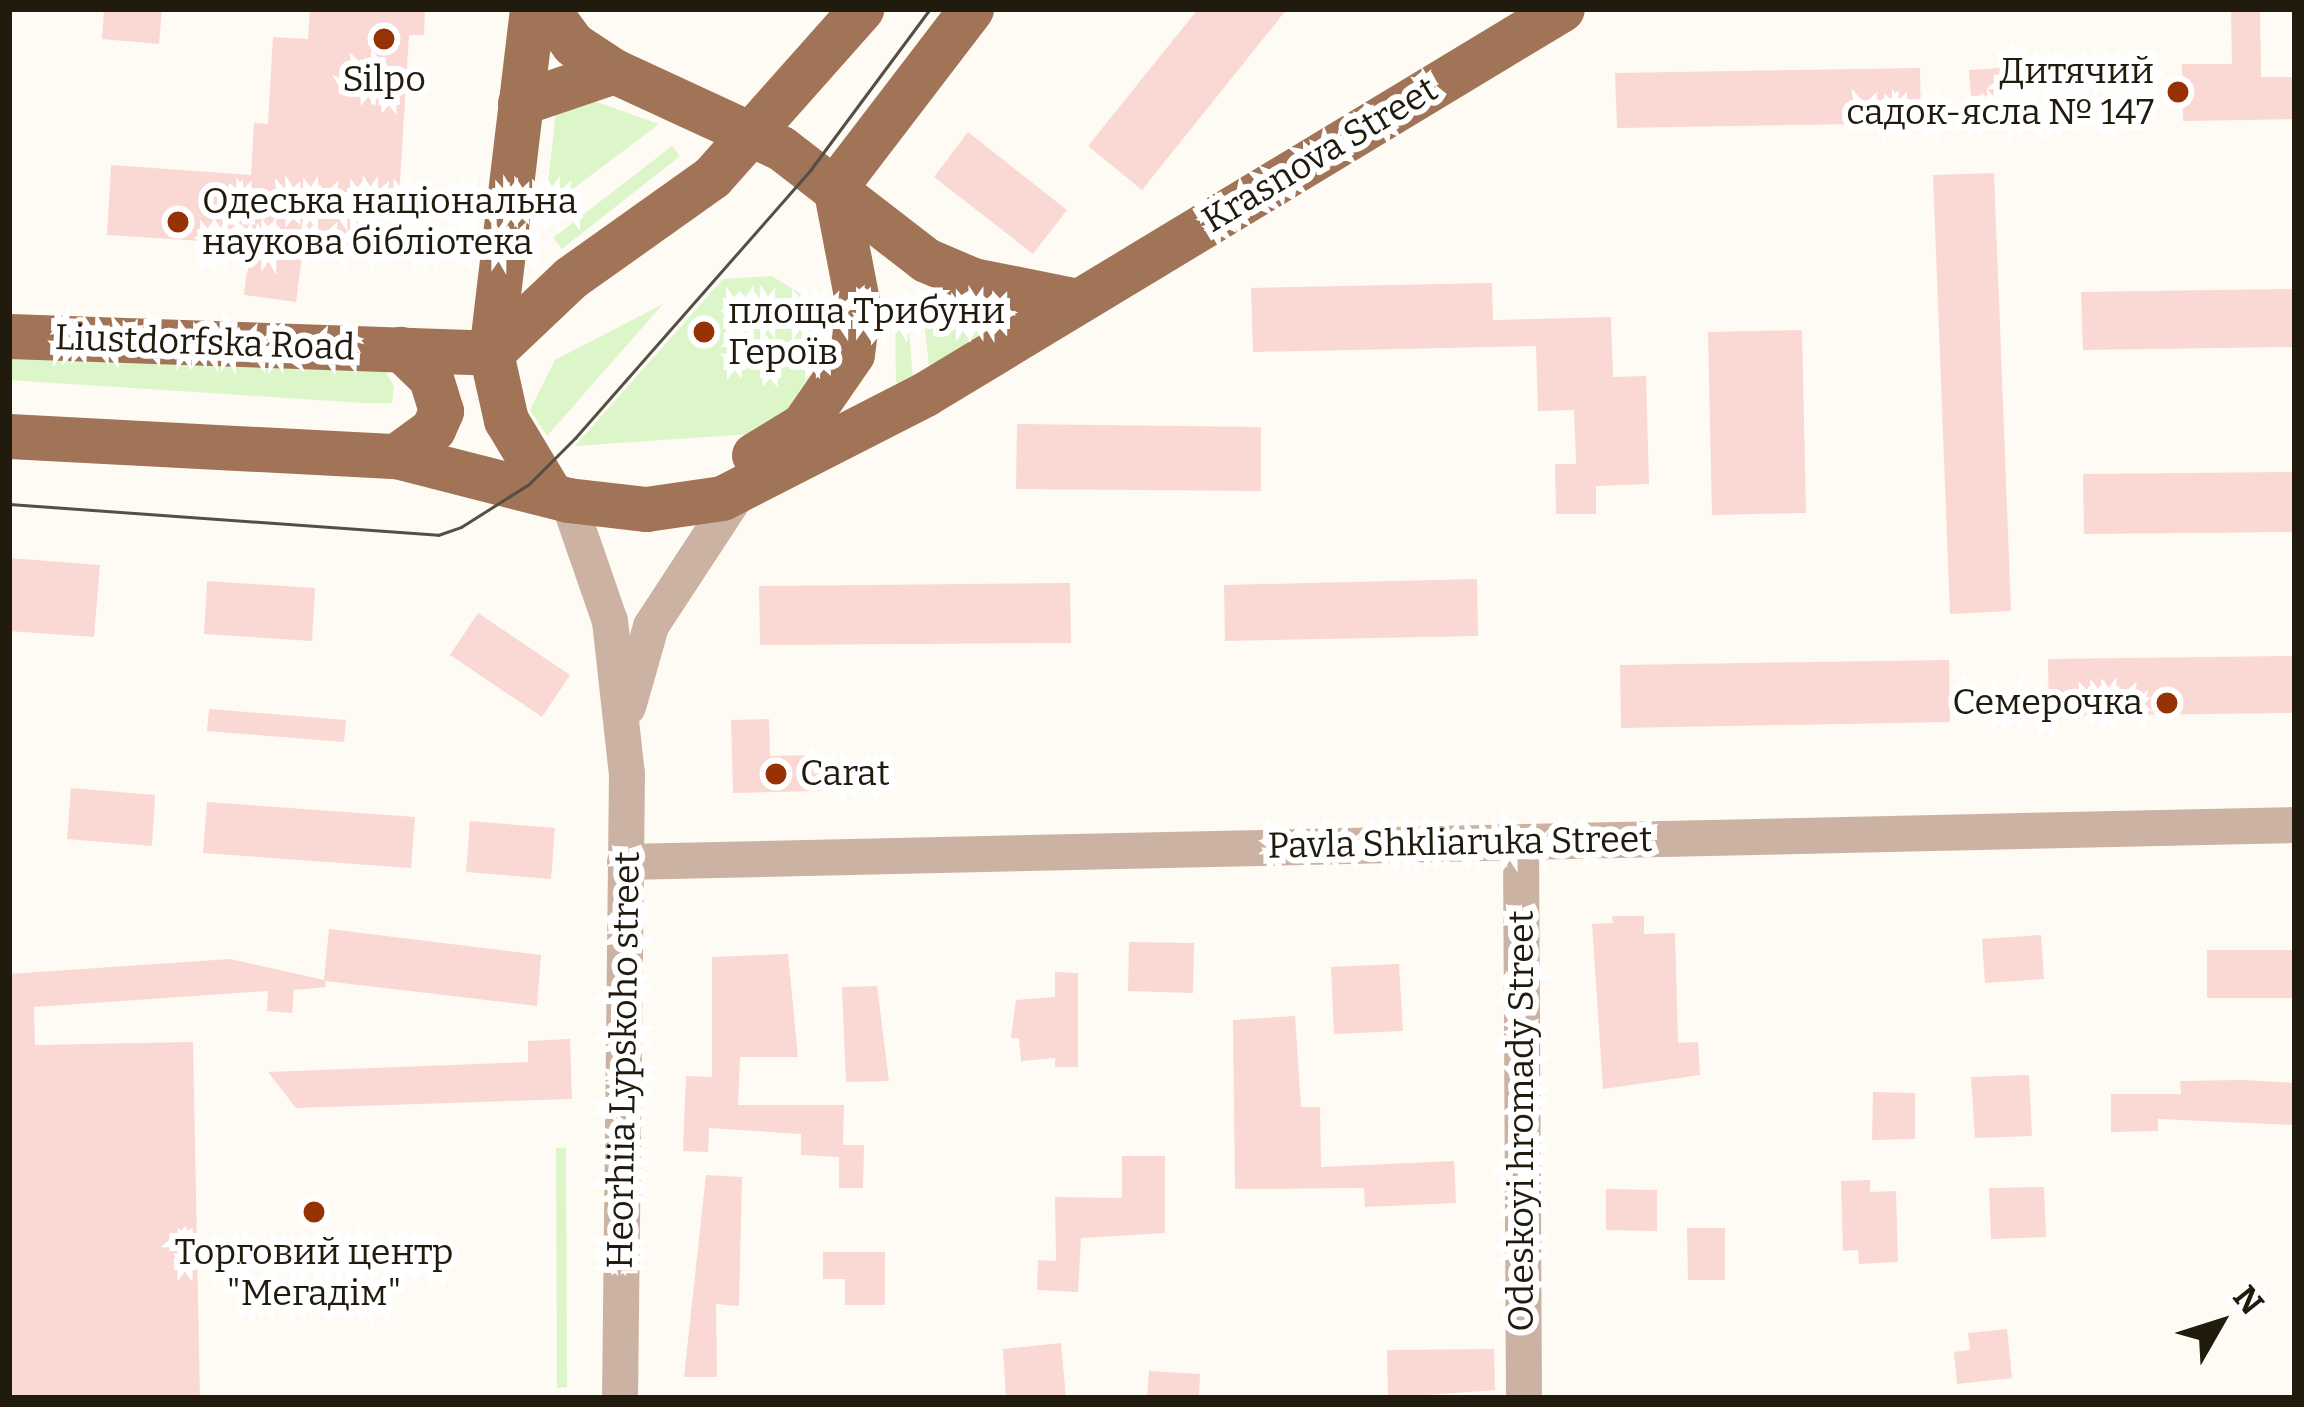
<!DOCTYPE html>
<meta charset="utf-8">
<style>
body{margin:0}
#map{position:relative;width:2304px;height:1407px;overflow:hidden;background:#fefbf4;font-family:Bitter,serif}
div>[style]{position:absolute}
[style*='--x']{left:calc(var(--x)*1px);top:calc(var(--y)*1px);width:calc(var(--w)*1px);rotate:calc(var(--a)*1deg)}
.green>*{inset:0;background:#dcf6ca}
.building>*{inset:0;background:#fad8d3}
.minor>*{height:36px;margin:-18px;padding:0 18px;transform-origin:18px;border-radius:18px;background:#ccb2a2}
.major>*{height:45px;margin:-22.5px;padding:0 22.5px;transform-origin:22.5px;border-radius:22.5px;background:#a17457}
.tram>*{height:3px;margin:-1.5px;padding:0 1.5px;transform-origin:1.5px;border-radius:1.5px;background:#544f43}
.dots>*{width:33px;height:33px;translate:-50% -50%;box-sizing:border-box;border:6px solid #fff;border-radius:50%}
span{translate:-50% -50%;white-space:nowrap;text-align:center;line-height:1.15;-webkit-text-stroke:12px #fff;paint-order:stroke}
.poi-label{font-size:36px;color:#211b0e}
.right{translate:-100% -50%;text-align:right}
.left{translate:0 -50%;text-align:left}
.street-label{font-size:36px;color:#211b0e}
.frame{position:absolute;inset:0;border:12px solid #211b0e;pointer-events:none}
.north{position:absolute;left:2160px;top:1263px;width:120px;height:120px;-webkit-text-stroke:9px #fff;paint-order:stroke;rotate:51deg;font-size:33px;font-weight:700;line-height:48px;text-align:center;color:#211b0e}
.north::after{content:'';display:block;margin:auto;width:42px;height:54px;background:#211b0e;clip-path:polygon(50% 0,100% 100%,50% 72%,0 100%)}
</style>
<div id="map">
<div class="green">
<i style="clip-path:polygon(577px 95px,659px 124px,545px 210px,556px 111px)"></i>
<i style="clip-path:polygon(672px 146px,680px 156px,562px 249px,553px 238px)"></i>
<i style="clip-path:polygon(772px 276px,805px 297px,816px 328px,810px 374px,785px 414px,751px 434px,575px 446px,723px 279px)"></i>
<i style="clip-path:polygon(663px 304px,547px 436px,530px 410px,555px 360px)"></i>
<i style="clip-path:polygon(907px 306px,914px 392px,896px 382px,895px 313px)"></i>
<i style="clip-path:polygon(922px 306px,995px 324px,1001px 328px,931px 383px)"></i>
<i style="clip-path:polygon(9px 347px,385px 370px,394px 387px,392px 403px,364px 403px,9px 380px)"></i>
<i style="clip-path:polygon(556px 1148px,566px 1148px,567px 1387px,557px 1388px)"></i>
</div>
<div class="building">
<i style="clip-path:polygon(104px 9px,162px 9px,159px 44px,102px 39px)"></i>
<i style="clip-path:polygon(310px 9px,425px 9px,424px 35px,409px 35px,399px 197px,378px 196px,374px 253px,303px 248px,296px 302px,244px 295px,250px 244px,107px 235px,111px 165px,251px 175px,254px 123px,268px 124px,273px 37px,308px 39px)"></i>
<i style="clip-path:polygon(1198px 9px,1287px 9px,1142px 190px,1088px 146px)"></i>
<i style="clip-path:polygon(2231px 9px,2260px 9px,2261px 77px,2295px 77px,2295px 119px,2183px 121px,2182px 64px,2232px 64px)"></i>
<i style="clip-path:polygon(1920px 68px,1921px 123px,1617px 128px,1615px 73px)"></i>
<i style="clip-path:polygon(2002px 68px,2004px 95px,1971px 96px,1969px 70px)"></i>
<i style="clip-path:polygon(968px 132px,1067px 210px,1033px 254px,934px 177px)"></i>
<i style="clip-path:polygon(1994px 173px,2011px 611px,1950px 614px,1933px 175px)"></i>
<i style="clip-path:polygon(1492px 283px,1493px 320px,1611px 317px,1613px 377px,1646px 376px,1649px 484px,1596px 486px,1596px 514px,1556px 514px,1555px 464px,1576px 464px,1574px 410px,1538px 411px,1536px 346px,1253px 352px,1251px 288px)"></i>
<i style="clip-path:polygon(2295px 289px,2295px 347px,2083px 350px,2081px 292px)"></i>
<i style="clip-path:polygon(1802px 330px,1806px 513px,1712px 515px,1708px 332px)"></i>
<i style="clip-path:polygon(1017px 424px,1261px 427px,1261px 491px,1016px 489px)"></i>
<i style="clip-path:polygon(2295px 472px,2295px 532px,2084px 534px,2083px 474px)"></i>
<i style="clip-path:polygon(9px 558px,100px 565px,94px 637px,9px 631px)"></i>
<i style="clip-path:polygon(1477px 579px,1478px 636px,1225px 641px,1224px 585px)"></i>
<i style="clip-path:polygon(207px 581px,315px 588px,312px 641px,204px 634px)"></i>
<i style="clip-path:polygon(1070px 583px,1071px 643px,760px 645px,759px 586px)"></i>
<i style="clip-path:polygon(478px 613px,570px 675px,542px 717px,450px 655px)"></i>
<i style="clip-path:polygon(2295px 656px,2295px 713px,2049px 716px,2048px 659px)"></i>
<i style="clip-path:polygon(1949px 660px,1950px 722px,1621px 728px,1620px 665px)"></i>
<i style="clip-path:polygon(209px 709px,346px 720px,344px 742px,207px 731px)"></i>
<i style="clip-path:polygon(769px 719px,770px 756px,819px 755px,820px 791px,733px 793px,731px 720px)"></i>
<i style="clip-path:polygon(71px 788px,155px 795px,152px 846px,67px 839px)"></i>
<i style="clip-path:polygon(207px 802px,415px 817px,411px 868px,203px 853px)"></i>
<i style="clip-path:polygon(470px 821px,555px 828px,551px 879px,466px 872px)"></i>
<i style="clip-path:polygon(1612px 916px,1644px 916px,1644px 934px,1675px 933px,1678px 1043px,1698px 1042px,1700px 1075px,1603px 1089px,1592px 924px,1613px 923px)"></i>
<i style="clip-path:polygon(329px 929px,541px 955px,537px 1006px,325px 981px,326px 987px,294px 990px,292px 1013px,267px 1011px,268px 991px,34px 1007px,35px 1045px,193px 1042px,200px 1398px,9px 1398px,9px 974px,230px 959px,324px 980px)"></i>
<i style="clip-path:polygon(2041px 935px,2044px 979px,1985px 983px,1982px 939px)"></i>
<i style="clip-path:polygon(1129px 942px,1194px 943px,1193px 993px,1128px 991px)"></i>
<i style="clip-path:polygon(2207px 950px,2295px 950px,2295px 998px,2207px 998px)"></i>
<i style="clip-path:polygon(788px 954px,798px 1057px,740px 1057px,738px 1105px,844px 1105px,843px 1145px,864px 1145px,863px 1188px,839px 1188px,839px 1157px,801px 1155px,801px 1134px,709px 1128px,708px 1152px,683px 1151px,686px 1076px,712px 1077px,712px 957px)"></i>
<i style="clip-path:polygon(1399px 964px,1403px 1031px,1334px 1034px,1331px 967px)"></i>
<i style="clip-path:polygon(1055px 972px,1078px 973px,1078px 1067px,1055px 1067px,1055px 1058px,1021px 1061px,1019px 1038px,1011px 1038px,1016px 1000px,1055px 997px)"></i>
<i style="clip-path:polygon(877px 986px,889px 1081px,846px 1082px,842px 987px)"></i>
<i style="clip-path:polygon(1295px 1016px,1301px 1107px,1320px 1107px,1321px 1167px,1454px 1161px,1456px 1203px,1365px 1207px,1364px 1188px,1235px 1189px,1233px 1020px)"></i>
<i style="clip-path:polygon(570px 1039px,572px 1099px,296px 1108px,268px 1072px,528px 1062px,528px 1041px)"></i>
<i style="clip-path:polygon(2029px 1075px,2032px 1136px,1975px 1138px,1971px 1077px)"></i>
<i style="clip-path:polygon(2243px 1080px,2295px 1083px,2295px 1125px,2158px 1119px,2158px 1131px,2111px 1132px,2111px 1094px,2181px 1094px,2180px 1081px)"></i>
<i style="clip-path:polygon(1873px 1092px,1915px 1093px,1915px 1139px,1872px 1140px)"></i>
<i style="clip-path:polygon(1122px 1156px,1165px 1156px,1165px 1233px,1081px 1238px,1078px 1292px,1037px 1290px,1038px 1260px,1056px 1261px,1055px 1197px,1122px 1198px)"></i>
<i style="clip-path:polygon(706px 1175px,742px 1177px,739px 1306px,716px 1304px,717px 1377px,684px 1377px)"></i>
<i style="clip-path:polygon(1870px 1180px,1870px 1192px,1896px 1191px,1898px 1262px,1859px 1264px,1858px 1250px,1843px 1251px,1841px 1181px)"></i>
<i style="clip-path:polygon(2044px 1187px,2046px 1237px,1991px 1239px,1989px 1188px)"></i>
<i style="clip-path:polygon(1606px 1189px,1657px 1190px,1657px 1231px,1606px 1230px)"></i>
<i style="clip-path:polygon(1687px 1228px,1725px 1228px,1725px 1280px,1688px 1280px)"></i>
<i style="clip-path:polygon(823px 1252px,885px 1252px,885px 1305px,845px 1305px,845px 1279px,823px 1279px)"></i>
<i style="clip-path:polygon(2007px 1329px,2012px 1378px,1957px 1384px,1954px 1352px,1970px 1350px,1968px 1333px)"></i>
<i style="clip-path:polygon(1061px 1343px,1066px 1398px,1006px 1398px,1003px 1349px)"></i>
<i style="clip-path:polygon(1494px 1349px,1495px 1390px,1388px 1398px,1387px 1350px)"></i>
<i style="clip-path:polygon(1149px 1371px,1200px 1374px,1199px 1398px,1147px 1398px)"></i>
</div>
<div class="minor">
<i style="--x:568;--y:500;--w:128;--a:70.9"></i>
<i style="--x:610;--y:621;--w:154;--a:83.7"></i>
<i style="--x:627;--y:774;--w:624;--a:90.64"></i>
<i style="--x:628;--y:707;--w:84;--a:-74.1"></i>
<i style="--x:651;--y:626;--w:173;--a:-56.8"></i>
<i style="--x:1521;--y:843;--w:555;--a:89.69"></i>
<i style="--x:625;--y:862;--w:1670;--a:-1.27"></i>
</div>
<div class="major">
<i style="--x:532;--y:9;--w:346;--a:96.8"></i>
<i style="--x:491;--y:353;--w:69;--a:77.4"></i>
<i style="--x:506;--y:420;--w:82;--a:59"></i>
<i style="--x:547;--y:9;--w:44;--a:53.4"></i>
<i style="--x:573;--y:44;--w:49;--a:33.4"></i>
<i style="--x:614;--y:71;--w:184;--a:24.8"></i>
<i style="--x:781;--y:148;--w:183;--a:37.7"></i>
<i style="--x:926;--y:260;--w:51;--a:23.1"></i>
<i style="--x:973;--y:280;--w:107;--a:11.3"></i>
<i style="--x:520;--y:103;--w:99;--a:-18.8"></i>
<i style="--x:835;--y:187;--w:224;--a:-52.6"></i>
<i style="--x:9;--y:336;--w:482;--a:2"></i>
<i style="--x:491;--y:353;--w:109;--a:-43.5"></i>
<i style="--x:570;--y:278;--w:174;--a:-35.4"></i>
<i style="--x:712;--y:177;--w:225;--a:-48.4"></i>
<i style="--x:9;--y:436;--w:388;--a:3"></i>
<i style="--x:396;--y:456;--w:178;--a:14.3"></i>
<i style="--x:568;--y:500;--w:79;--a:6.6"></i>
<i style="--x:646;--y:509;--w:77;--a:-8.2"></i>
<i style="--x:722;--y:498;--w:228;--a:-27.1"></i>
<i style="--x:925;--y:394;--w:744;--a:-31.15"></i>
<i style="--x:754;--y:455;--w:57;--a:-31.5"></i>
<i style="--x:803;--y:425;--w:86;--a:-55.4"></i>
<i style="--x:852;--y:354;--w:48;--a:-82.9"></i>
<i style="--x:858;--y:306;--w:121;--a:-100.9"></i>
<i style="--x:396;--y:456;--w:46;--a:-36.1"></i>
<i style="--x:433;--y:429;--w:20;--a:-66"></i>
<i style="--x:441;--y:411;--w:34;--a:-107"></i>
<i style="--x:431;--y:378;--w:42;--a:-136"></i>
</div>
<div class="tram">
<i style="--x:9;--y:504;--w:430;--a:4.1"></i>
<i style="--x:438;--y:535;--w:24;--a:-19"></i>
<i style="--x:461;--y:527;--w:80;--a:-32.3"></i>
<i style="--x:529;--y:484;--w:65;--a:-45"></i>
<i style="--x:575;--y:438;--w:358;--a:-48.7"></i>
<i style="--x:811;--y:169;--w:199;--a:-53.4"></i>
</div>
<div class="dots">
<i style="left:384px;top:39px;background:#973205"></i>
<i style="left:2178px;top:92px;background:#973205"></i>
<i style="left:178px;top:222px;background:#973205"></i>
<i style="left:704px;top:332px;background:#973205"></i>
<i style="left:2167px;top:703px;background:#973205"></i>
<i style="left:776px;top:774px;background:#973205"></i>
<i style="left:314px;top:1212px;background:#973205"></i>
</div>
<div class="poi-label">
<span class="right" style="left:2154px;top:92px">Дитячий<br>садок-ясла № 147</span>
<span style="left:384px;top:80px">Silpo</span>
<span class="left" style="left:202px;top:222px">Одеська національна<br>наукова бібліотека</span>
<span class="left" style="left:728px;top:332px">площа Трибуни<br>Героїв</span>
<span class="right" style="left:2143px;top:703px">Семерочка</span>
<span class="left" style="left:800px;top:774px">Carat</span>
<span style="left:314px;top:1273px">Торговий центр<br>"Мегадім"</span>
</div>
<div class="street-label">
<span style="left:1320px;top:155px;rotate:-31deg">Krasnova Street</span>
<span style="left:205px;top:343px;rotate:2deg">Liustdorfska Road</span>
<span style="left:1460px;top:843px;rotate:-1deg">Pavla Shkliaruka Street</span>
<span style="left:624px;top:1060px;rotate:-89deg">Heorhiia Lypskoho street</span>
<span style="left:1522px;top:1121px;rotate:-90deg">Odeskoyi hromady Street</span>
</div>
<div class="frame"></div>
<div class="north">N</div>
</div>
